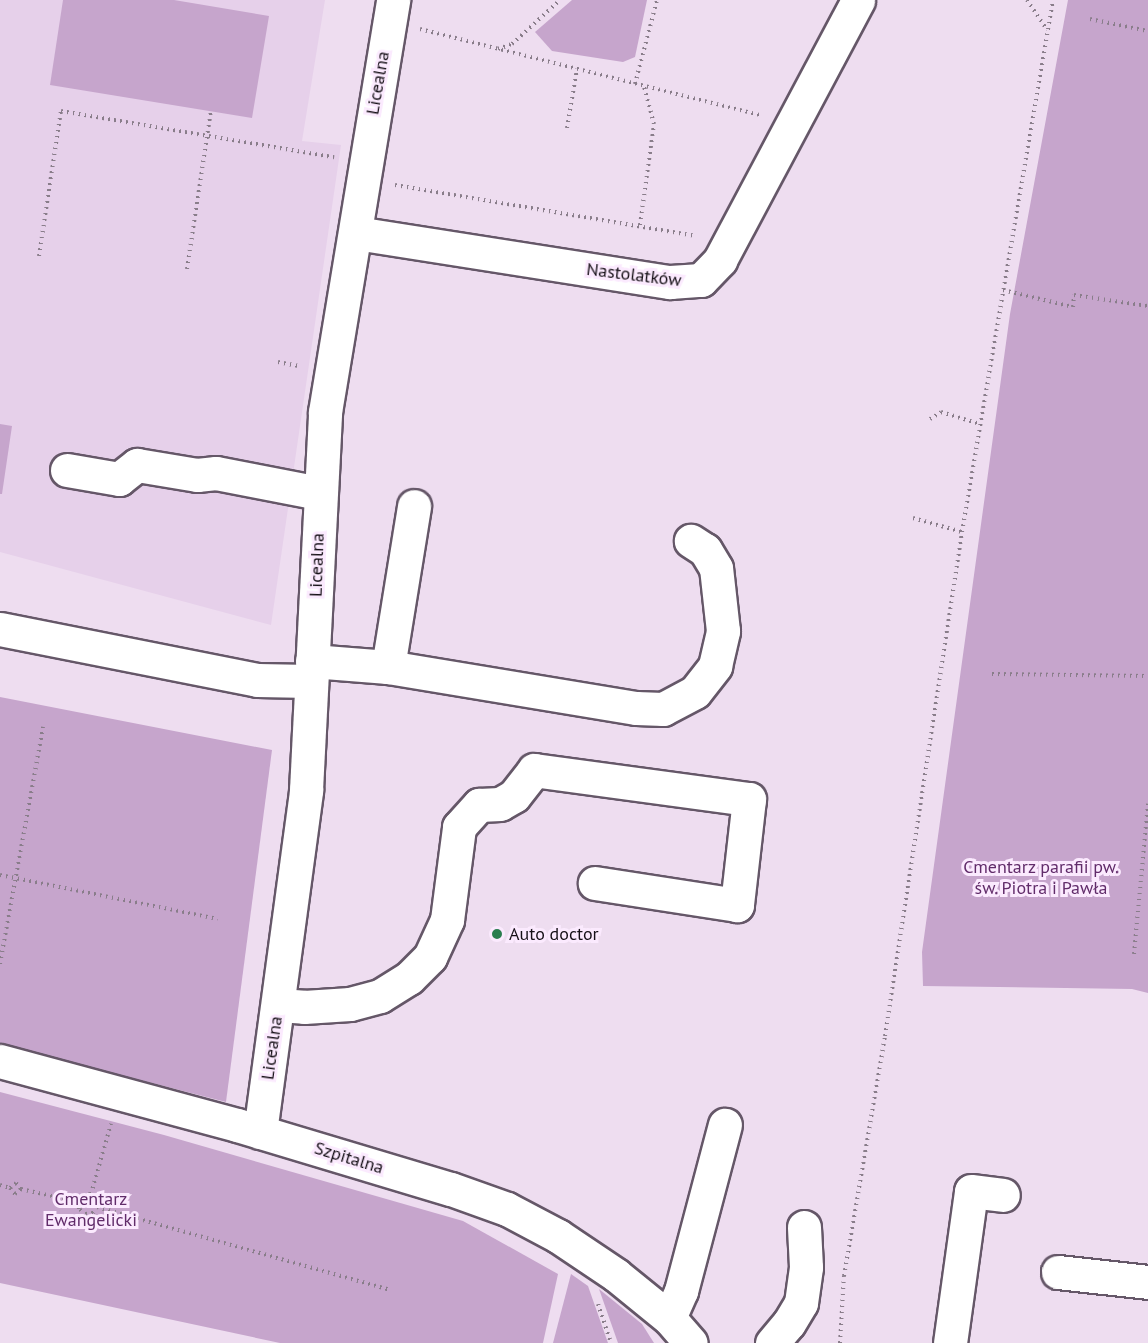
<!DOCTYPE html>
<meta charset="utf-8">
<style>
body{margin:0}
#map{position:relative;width:1148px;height:1343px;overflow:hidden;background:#eeddf0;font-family:"PT Sans",sans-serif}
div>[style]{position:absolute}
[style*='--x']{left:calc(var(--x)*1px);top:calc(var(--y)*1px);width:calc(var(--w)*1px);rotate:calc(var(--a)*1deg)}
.built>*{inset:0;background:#e6d0ea}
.green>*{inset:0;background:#c6a5cc}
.path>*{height:4px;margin-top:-2px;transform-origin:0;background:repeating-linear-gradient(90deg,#897d8a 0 1.5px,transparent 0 6px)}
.roads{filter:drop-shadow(2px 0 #655768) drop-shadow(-2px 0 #655768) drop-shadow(0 2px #655768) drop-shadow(0 -2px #655768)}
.minor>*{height:33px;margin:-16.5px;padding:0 16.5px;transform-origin:16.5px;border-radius:16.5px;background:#fff}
.dots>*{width:16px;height:16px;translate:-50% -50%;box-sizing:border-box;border:3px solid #fbeafe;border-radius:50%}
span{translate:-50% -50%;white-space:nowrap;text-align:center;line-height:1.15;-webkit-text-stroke:6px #fbeafe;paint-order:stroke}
.street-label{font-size:18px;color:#161017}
.park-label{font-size:18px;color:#612c6a}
.poi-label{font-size:18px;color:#161017}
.left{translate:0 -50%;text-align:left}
</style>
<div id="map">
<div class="built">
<i style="clip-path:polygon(0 0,325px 0,302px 141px,341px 145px,271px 625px,0 552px)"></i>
</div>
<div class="green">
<i style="clip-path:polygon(63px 0,174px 0,269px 16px,252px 118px,50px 85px)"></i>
<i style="clip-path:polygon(572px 0,647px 0,635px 57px,623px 62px,552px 51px,535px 32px)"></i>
<i style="clip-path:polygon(1068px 0,1148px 0,1148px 993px,1132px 989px,923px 986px,922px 952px,1010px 314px)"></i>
<i style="clip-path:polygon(0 424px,12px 426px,2px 494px,0 494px)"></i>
<i style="clip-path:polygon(0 697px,272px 750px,226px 1102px,0 1044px)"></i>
<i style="clip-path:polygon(0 1092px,164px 1135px,463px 1221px,558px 1274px,543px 1343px,280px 1343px,0 1283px)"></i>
<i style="clip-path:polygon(571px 1274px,588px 1286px,608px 1343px,553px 1343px)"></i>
<i style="clip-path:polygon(599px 1289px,642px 1324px,654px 1343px,618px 1343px)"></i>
</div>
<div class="path">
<i style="--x:1027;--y:0;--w:36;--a:56"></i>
<i style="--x:1090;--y:19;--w:59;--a:11.7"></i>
<i style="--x:420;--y:29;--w:352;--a:14.2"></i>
<i style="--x:498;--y:49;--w:15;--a:-20"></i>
<i style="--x:512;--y:44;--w:65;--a:-42.5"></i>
<i style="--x:635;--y:84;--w:87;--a:-75.3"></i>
<i style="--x:567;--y:128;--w:60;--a:-80.4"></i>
<i style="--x:395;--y:185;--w:304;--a:9.6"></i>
<i style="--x:640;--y:225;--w:102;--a:-82.1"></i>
<i style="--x:654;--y:124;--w:39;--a:-105"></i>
<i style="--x:39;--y:256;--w:147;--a:-81.4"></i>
<i style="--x:61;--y:111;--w:277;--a:9.6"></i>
<i style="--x:187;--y:269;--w:160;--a:-81.4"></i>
<i style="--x:1003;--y:290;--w:72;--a:13.7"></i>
<i style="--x:1073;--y:307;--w:12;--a:-85"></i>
<i style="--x:1074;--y:295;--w:75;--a:8.5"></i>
<i style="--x:278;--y:362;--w:21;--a:11"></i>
<i style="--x:930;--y:419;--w:13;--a:-32"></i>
<i style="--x:941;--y:412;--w:41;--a:17.1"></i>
<i style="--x:913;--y:518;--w:51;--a:15.9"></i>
<i style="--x:992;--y:674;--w:156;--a:0.7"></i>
<i style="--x:0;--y:875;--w:222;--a:11.4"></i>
<i style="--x:1134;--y:954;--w:151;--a:-84.7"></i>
<i style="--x:0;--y:964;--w:241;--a:-79.7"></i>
<i style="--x:0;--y:1185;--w:10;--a:17"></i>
<i style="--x:21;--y:1189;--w:8;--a:-130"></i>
<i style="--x:16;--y:1183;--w:8;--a:140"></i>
<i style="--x:10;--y:1188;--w:8;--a:50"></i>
<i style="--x:15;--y:1194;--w:8;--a:-40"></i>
<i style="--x:21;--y:1189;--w:58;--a:12.8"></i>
<i style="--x:91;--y:1194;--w:14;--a:65"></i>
<i style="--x:97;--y:1207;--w:7;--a:124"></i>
<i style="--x:93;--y:1213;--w:7;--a:172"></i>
<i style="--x:86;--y:1214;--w:9;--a:-144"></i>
<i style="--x:79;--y:1209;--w:7;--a:-98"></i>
<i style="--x:78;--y:1202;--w:8;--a:-50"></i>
<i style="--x:83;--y:1196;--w:8;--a:-14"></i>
<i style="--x:91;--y:1194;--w:73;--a:-74.1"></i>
<i style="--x:97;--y:1207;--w:305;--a:15.8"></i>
<i style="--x:598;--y:1304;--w:41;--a:71.6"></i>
<i style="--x:840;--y:1343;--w:67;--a:-86.6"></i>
<i style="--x:844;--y:1276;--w:243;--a:-80.3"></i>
<i style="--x:885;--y:1036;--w:510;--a:-81.31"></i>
<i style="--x:962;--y:532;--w:540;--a:-80.29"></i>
</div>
<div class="roads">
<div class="minor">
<i style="--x:356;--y:233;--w:318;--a:8.9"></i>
<i style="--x:670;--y:282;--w:31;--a:-4"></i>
<i style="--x:701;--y:280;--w:28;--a:-46"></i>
<i style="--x:720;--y:260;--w:294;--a:-62"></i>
<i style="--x:67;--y:470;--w:53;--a:9.8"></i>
<i style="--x:119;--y:479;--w:23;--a:-38"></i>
<i style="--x:137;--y:465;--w:61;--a:9.5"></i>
<i style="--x:197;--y:475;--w:19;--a:-6"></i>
<i style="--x:216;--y:473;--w:105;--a:11"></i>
<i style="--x:0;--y:629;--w:262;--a:11.2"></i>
<i style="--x:257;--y:680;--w:54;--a:1.1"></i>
<i style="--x:312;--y:661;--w:76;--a:4.5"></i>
<i style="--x:388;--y:667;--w:251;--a:9.4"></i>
<i style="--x:636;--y:708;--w:27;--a:2"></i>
<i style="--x:663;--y:709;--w:36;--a:-28"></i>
<i style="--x:695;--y:692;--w:33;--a:-52"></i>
<i style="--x:715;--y:666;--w:36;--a:-77"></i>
<i style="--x:723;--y:631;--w:63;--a:-96.3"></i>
<i style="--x:716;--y:568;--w:21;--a:-121"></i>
<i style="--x:705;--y:550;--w:17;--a:-147"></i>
<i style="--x:388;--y:667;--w:163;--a:-80.8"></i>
<i style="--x:278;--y:1005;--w:26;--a:4"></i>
<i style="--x:304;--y:1007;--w:46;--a:-3.7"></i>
<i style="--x:350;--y:1004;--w:31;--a:-15"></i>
<i style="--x:380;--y:996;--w:34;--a:-32"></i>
<i style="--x:409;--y:978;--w:30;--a:-45"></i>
<i style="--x:430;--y:957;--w:41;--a:-65.3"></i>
<i style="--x:447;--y:920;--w:94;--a:-82.6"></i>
<i style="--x:459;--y:827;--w:30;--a:-48"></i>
<i style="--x:479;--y:805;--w:21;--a:-3"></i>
<i style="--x:500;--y:804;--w:16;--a:-30"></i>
<i style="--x:514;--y:796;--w:33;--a:-52"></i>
<i style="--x:534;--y:770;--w:217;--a:7.7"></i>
<i style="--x:749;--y:799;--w:107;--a:96.5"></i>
<i style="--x:737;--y:905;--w:144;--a:-171.2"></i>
<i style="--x:0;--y:1061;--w:245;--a:15.1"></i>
<i style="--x:237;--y:1125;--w:223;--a:16.7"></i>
<i style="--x:451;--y:1189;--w:59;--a:19.7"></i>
<i style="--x:507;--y:1209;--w:58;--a:27.9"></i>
<i style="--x:558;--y:1236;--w:70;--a:33.9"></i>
<i style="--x:616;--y:1275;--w:68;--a:39.1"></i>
<i style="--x:669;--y:1318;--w:33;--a:49"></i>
<i style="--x:260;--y:1132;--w:345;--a:-82.3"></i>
<i style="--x:306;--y:790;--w:378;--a:-87.1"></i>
<i style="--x:325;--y:412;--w:418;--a:-80.6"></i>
<i style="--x:1058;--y:1272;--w:91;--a:6.3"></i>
<i style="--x:669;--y:1318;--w:30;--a:-66"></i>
<i style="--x:681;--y:1291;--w:172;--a:-75.2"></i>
<i style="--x:772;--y:1343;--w:26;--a:-50"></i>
<i style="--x:789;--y:1323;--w:23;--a:-59"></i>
<i style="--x:801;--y:1303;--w:36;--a:-82"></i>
<i style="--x:806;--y:1267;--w:40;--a:-92.9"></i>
<i style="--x:950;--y:1343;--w:153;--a:-82.1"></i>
<i style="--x:971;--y:1191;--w:32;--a:7"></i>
</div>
</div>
<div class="dots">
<i style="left:497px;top:934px;background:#2a7d4f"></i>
</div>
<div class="street-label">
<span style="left:378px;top:83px;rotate:-80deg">Licealna</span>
<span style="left:634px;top:275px;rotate:7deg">Nastolatków</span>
<span style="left:317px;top:565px;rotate:-88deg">Licealna</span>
<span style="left:272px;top:1048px;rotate:-82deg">Licealna</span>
<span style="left:349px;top:1158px;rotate:17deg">Szpitalna</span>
</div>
<div class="park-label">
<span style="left:1041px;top:878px">Cmentarz parafii pw.<br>św. Piotra i Pawła</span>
<span style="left:91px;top:1210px">Cmentarz<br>Ewangelicki</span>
</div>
<div class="poi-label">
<span class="left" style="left:509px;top:934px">Auto doctor</span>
</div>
</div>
